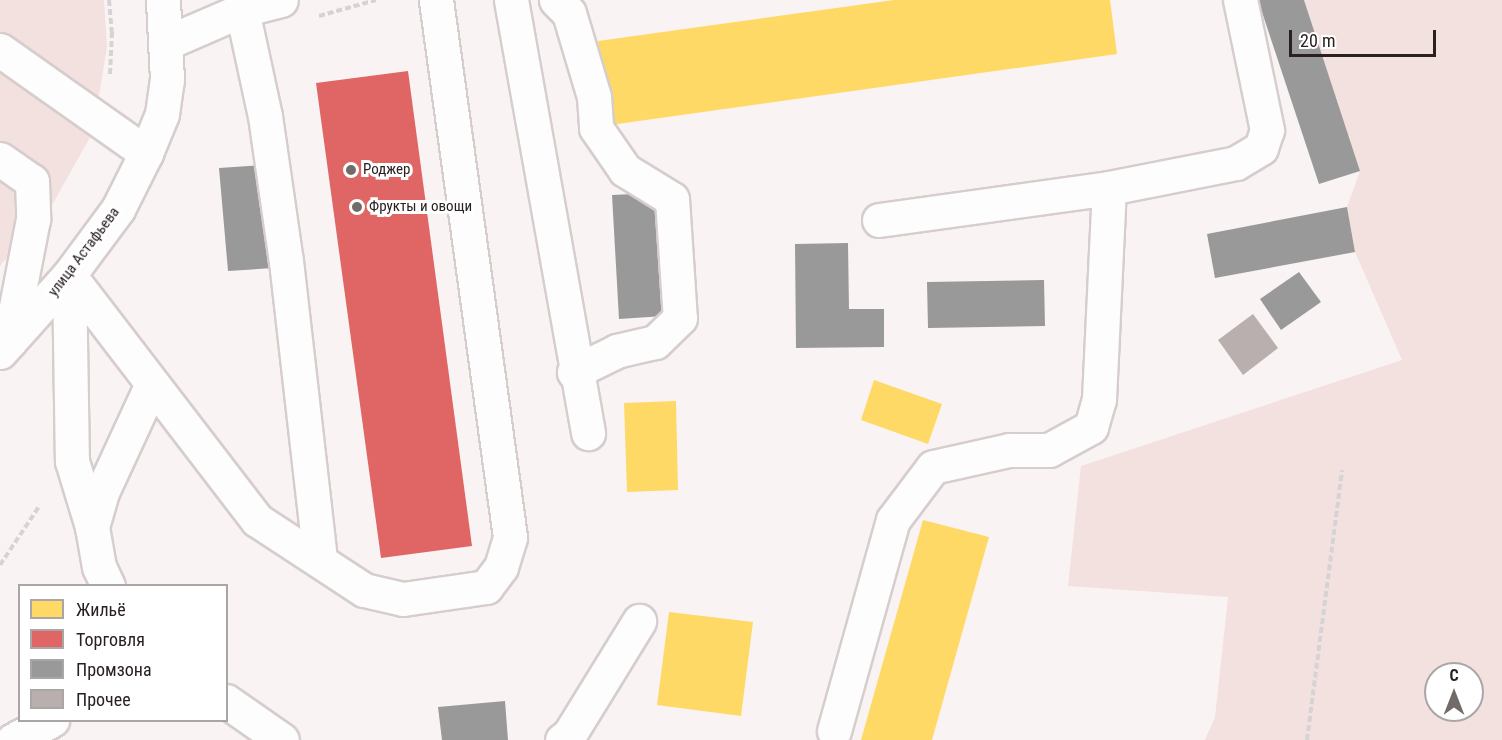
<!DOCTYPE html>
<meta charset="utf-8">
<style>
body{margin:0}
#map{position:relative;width:1502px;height:740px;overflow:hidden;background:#faf3f3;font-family:"Roboto Condensed",sans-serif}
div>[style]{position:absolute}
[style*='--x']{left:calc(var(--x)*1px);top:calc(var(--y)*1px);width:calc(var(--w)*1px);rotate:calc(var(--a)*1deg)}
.green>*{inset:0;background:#f3e1e0}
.homes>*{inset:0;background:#ffd966}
.shops>*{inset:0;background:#e06666}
.industry>*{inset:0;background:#999}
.building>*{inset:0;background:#baafaf}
.path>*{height:4px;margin-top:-2px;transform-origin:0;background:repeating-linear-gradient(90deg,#d5d3d3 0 6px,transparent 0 9px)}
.roads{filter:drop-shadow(2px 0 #d6cdcd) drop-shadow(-2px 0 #d6cdcd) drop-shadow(0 2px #d6cdcd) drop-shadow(0 -2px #d6cdcd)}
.minor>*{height:33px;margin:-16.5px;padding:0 16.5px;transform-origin:16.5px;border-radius:16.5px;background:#fefdfd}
.major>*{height:33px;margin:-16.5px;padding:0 16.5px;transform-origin:16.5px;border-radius:16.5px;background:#fefdfd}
.dots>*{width:16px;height:16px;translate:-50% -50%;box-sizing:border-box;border:3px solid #fff;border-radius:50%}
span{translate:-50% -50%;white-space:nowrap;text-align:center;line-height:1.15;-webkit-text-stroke:6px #fff;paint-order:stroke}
.poi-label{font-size:15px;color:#2a2020}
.left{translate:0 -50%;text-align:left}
.street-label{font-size:15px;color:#2a2020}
.legend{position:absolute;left:18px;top:584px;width:210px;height:138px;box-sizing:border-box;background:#fff;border:2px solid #aaa6a6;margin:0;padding:8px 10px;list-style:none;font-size:18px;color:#2a2020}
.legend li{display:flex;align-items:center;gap:12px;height:30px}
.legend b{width:30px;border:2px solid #aaa6a6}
.north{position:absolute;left:1424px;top:662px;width:60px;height:60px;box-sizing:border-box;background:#fff;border:2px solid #aaa6a6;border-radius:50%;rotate:0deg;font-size:16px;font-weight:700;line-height:24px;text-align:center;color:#2a2020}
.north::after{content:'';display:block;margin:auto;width:21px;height:27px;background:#736a6a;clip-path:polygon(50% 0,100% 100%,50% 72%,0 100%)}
.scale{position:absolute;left:1289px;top:30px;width:147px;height:27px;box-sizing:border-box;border:3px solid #2a2020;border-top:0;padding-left:8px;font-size:18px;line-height:21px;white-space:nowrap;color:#2a2020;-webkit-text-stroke:4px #fff;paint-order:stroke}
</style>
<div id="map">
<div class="green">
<i style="clip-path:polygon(0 0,104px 0,107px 47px,93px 132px,52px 205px,0 266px)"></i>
<i style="clip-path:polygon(evenodd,1304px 0,1502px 0,1502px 740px,1205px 740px,1215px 717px,1228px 597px,1068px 586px,1081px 466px,1402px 360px,1355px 252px,1347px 207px,1360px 171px,1304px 0,1436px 674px,1472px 674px,1472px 710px,1436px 710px,1436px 674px)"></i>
</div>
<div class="homes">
<i style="clip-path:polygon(894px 0,1110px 0,1117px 54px,610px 125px,598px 41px)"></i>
<i style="clip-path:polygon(874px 380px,942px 404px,928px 444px,861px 420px)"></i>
<i style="clip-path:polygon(676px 401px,678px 490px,627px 492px,624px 403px)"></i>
<i style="clip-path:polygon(923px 520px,989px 537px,932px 740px,861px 740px)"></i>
<i style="clip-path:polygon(669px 612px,753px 622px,741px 716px,657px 705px)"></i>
</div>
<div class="shops">
<i style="clip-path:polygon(408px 71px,472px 546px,381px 558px,316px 83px)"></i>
</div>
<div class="industry">
<i style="clip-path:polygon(1258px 0,1304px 0,1360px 171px,1319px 184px)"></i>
<i style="clip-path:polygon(262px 165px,273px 268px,228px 271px,219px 168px)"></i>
<i style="clip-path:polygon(655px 193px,664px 316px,619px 319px,612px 195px)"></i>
<i style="clip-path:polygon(1347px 207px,1355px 252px,1215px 278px,1207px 234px)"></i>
<i style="clip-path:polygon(848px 243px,849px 309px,884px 309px,884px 347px,796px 348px,795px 244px)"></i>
<i style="clip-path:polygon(1299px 272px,1321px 302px,1281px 330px,1260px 299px)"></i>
<i style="clip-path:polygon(1044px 280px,1045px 326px,928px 328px,927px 282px)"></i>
<i style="clip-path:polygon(505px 701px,508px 740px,442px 740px,438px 707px)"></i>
</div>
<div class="building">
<i style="clip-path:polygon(1253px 314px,1278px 348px,1243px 375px,1218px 340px)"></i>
</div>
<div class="path">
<i style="--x:109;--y:0;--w:32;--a:85"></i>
<i style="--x:112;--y:32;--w:43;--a:92.7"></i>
<i style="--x:319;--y:16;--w:59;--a:-15.7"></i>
<i style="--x:0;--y:565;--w:72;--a:-56.3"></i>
<i style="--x:1307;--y:740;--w:272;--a:-82.6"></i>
</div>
<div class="roads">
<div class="minor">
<i style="--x:511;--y:0;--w:440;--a:79.9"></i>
<i style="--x:556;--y:0;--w:18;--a:45"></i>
<i style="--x:569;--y:13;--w:88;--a:73.4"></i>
<i style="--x:594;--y:97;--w:31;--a:86"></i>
<i style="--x:596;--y:128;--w:51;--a:55.4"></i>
<i style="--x:625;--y:170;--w:55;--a:31.7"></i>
<i style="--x:672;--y:199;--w:119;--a:86.2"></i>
<i style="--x:680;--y:318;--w:35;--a:136"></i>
<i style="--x:655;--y:342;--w:39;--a:167"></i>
<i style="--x:617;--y:351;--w:48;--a:154"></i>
<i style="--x:242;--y:10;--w:108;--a:77.8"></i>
<i style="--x:265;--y:116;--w:147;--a:81.8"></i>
<i style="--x:286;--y:261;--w:301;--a:83.5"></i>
<i style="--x:168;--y:42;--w:81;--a:-23.4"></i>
<i style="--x:242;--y:10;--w:40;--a:-14.4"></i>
<i style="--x:0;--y:50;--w:179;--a:35.2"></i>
<i style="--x:0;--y:159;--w:39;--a:35"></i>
<i style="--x:32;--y:181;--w:38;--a:88"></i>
<i style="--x:33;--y:219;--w:125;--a:101"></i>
<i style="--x:879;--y:220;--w:232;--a:-7.9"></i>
<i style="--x:1109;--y:188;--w:129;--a:-11.1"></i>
<i style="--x:1236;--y:163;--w:29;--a:-31"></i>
<i style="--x:1261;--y:148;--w:19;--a:-72"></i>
<i style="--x:1267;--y:130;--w:133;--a:-101.7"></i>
<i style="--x:69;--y:275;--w:309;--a:52.5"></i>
<i style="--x:257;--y:520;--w:128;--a:33.2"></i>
<i style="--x:364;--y:590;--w:40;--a:13"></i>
<i style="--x:403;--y:599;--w:84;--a:-8.2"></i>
<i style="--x:486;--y:587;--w:25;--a:-53"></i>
<i style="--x:501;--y:567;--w:31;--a:-73"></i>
<i style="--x:510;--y:537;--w:542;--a:-97.85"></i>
<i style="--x:69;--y:275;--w:186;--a:89.1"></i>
<i style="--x:72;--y:461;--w:69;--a:73.1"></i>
<i style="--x:108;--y:586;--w:21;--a:-115"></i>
<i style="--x:99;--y:567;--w:41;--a:-99.9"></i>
<i style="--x:92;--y:527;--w:36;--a:-74"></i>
<i style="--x:102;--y:492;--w:119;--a:-65.2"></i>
<i style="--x:226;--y:701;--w:68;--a:34.9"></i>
<i style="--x:834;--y:731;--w:219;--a:-74.4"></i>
<i style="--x:893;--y:520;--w:66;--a:-53"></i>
<i style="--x:933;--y:467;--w:78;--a:-12.6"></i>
<i style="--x:1009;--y:450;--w:40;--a:0"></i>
<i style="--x:1049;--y:450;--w:48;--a:-28.7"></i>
<i style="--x:1091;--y:427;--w:29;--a:-74"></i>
<i style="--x:1099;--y:399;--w:211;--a:-87.3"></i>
<i style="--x:13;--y:740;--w:44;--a:-27.1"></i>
<i style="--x:562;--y:740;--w:9;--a:-36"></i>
<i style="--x:569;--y:735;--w:134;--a:-58.4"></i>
</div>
<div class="major">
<i style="--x:0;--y:352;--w:103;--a:-48.1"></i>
<i style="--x:69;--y:275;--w:82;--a:-53.4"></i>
<i style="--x:118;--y:209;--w:63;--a:-63.4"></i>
<i style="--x:146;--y:153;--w:42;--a:-67.7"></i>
<i style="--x:162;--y:114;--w:34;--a:-82"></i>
<i style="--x:167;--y:80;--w:80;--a:-92.9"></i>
</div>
</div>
<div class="dots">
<i style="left:351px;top:170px;background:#736a6a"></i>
<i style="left:357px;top:207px;background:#736a6a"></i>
</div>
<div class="poi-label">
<span class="left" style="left:363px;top:170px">Роджер</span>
<span class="left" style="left:369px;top:207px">Фрукты и овощи</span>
</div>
<div class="street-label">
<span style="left:84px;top:252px;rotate:-53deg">улица Астафьева</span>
</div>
<ul class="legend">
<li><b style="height:16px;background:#ffd966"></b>Жильё</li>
<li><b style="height:16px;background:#e06666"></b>Торговля</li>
<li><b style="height:16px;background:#999"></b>Промзона</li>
<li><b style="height:16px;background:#baafaf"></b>Прочее</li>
</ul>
<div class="north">С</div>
<div class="scale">20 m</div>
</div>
